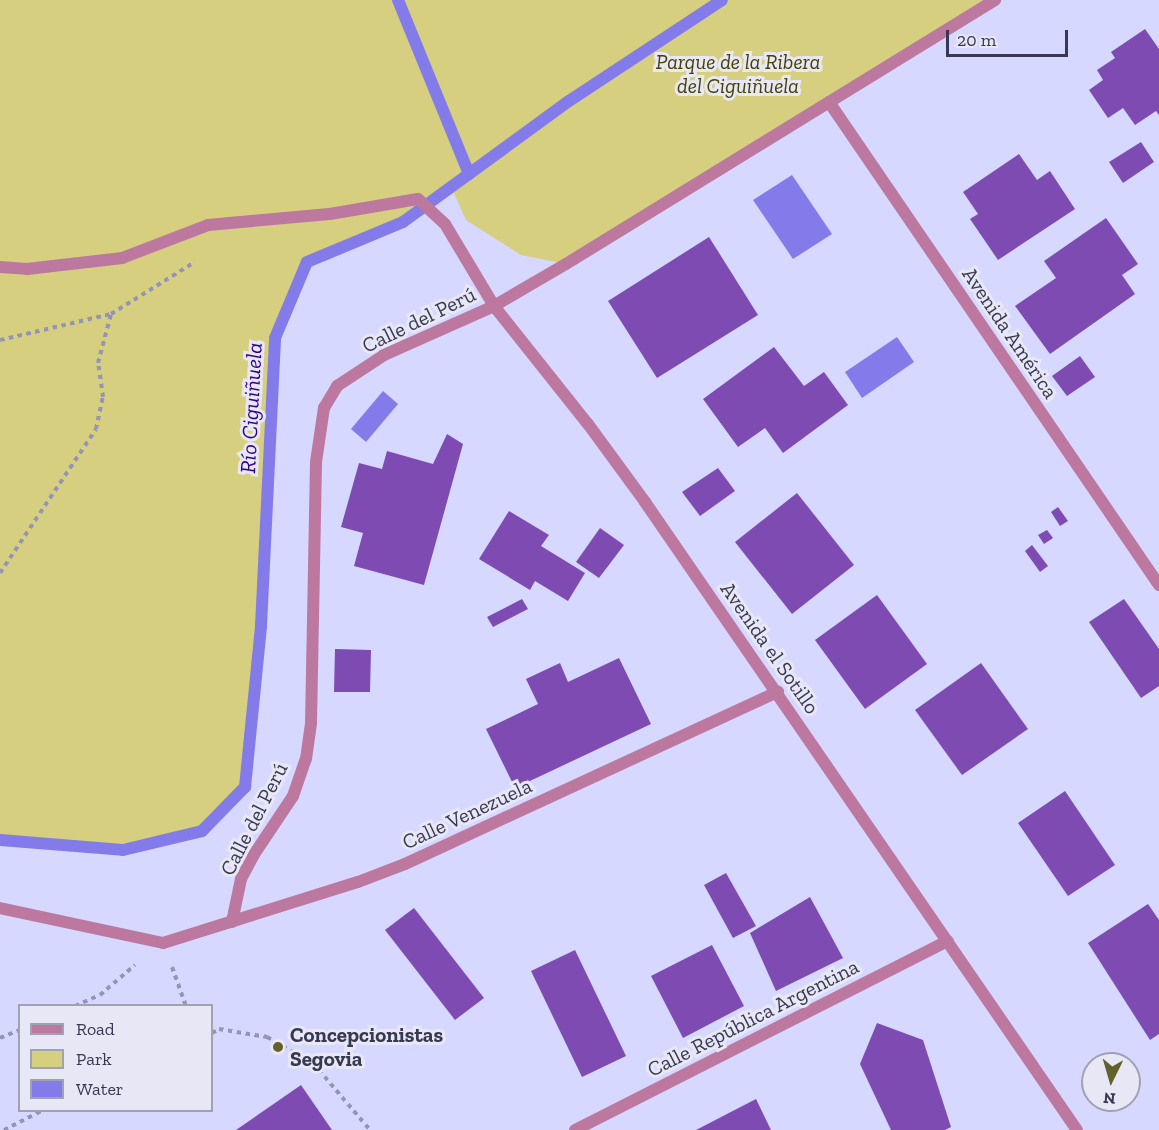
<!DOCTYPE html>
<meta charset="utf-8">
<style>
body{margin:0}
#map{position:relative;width:1159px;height:1130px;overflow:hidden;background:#d7d8ff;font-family:"Zilla Slab",serif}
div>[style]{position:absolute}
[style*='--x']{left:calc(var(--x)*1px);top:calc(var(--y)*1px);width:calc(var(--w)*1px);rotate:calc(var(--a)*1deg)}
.green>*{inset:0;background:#d5cf7f}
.water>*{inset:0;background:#847bea}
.stream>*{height:12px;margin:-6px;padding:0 6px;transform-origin:6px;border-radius:6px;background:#847bea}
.building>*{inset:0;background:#7e4bb3}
.path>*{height:4px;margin-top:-2px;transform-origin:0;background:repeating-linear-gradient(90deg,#9494b6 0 4.5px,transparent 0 9px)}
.minor>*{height:12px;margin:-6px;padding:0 6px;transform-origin:6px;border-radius:6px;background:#bd78a0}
.tertiary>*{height:12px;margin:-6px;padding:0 6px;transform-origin:6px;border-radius:6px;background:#bd78a0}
.dots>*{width:16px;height:16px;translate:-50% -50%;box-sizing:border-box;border:3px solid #e7e7f5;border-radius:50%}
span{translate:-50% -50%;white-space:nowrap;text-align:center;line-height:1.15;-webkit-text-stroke:6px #e7e7f5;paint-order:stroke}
.park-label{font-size:21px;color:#464002;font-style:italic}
.street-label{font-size:21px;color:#383852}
.poi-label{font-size:21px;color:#383852;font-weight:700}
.left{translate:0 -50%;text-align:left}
.water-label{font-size:22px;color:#33008e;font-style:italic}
.legend{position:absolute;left:18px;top:1004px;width:195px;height:108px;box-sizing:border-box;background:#e7e7f5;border:2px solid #a1a1b4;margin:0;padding:8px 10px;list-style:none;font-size:18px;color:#383852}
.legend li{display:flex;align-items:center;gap:12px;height:30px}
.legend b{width:30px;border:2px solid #a1a1b4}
.north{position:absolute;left:1081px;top:1052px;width:60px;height:60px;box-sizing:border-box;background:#e7e7f5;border:2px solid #a1a1b4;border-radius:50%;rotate:185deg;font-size:16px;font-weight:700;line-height:24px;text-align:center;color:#383852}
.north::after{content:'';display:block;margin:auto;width:21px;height:27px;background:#64602c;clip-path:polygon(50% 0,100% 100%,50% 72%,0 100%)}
.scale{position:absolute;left:946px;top:30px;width:122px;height:27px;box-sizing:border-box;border:3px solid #383852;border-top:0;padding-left:8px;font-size:18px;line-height:21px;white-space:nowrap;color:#383852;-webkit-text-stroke:4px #e7e7f5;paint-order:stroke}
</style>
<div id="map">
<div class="green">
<i style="clip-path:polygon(0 0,995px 0,566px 264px,521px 255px,466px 220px,451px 187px,403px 222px,307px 262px,275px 338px,261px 626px,245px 787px,202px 831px,123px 850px,0 840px)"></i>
</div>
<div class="water">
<i style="clip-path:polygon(792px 175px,832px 234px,793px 259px,753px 200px)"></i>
<i style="clip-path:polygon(897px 337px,914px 362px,862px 398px,845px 372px)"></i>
<i style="clip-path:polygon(383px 391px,398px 404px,366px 442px,351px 429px)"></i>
</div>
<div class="stream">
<i style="--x:398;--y:0;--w:188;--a:67.8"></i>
<i style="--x:0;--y:840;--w:123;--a:4.6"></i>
<i style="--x:123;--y:850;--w:81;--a:-13.5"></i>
<i style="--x:202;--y:831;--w:62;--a:-45.7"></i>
<i style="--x:245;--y:787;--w:162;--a:-84.3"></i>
<i style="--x:261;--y:626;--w:288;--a:-87.2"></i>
<i style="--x:275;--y:338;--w:82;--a:-67.2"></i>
<i style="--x:307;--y:262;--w:104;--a:-22.6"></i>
<i style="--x:403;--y:222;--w:205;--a:-36.1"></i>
<i style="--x:569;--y:101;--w:183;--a:-33.4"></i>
</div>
<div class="building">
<i style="clip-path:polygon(1145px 29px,1159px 49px,1159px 115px,1156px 111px,1135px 125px,1123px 108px,1108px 118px,1089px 90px,1103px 80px,1097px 70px,1115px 58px,1111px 52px)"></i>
<i style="clip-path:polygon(1141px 142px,1154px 162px,1123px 183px,1109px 162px)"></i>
<i style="clip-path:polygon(1019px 154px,1037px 180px,1050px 171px,1075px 209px,998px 260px,970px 219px,978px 214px,963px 192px)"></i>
<i style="clip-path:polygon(1106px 218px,1138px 264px,1122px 275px,1135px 294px,1050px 354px,1015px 306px,1056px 278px,1044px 261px)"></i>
<i style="clip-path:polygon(709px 237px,758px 315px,657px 378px,608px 301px)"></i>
<i style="clip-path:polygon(774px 347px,804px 386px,824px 372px,848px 405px,783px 453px,765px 428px,738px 447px,703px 399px)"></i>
<i style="clip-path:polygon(1080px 356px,1095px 377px,1067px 396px,1052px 376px)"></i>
<i style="clip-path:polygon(447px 434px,463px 444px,424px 585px,354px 566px,363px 533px,341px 527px,359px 463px,382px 469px,387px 451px,433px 464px)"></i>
<i style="clip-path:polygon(718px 468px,735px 491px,700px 516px,682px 492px)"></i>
<i style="clip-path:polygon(797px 493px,854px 565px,792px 614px,735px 542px)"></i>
<i style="clip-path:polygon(1058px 507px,1068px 521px,1060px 526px,1051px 512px)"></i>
<i style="clip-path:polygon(509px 511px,549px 535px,541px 546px,585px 573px,568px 601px,535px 581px,530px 590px,479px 559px)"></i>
<i style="clip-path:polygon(600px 528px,624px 545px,599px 578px,576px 562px)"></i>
<i style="clip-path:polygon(1047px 530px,1053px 538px,1044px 544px,1038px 535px)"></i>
<i style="clip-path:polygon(1032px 545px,1048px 566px,1040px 572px,1025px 551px)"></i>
<i style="clip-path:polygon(877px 595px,927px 664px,865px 709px,815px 640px)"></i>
<i style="clip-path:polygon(522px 599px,528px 609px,493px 627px,487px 617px)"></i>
<i style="clip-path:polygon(1124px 599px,1159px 649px,1159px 686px,1141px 698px,1089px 622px)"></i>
<i style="clip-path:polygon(335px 649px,371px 650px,370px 692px,334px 692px)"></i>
<i style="clip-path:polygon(619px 658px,651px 724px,515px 788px,486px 729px,538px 704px,526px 679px,560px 663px,568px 682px)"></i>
<i style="clip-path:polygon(981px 663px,1028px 729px,962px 775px,915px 710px)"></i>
<i style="clip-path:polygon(1065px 791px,1115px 865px,1068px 896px,1018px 823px)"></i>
<i style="clip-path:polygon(726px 873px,756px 926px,733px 938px,704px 885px)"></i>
<i style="clip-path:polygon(810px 897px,843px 958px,776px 991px,750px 933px)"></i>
<i style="clip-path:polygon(1148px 904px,1159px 920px,1159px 1034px,1150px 1040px,1088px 943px)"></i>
<i style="clip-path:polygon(414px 908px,484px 998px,455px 1020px,385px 930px)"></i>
<i style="clip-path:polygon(712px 945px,744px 1006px,683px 1038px,651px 976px)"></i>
<i style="clip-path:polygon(575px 950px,626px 1056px,582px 1077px,531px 971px)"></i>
<i style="clip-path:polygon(877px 1023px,923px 1040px,951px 1127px,945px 1130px,891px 1130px,860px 1064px)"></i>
<i style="clip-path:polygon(301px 1085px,332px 1130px,236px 1130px)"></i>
<i style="clip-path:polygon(756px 1099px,771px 1130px,696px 1130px)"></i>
</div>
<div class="path">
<i style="--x:0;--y:340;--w:114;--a:-13.2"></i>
<i style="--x:0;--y:573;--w:173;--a:-56.3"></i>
<i style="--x:96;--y:429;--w:33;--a:-78"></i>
<i style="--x:103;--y:397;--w:34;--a:-98"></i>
<i style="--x:98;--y:363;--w:51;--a:-75.1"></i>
<i style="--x:111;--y:314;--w:99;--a:-31.8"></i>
<i style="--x:172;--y:967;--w:41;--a:70.3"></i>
<i style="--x:75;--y:1006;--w:27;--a:-24"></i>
<i style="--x:100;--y:995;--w:46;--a:-40.6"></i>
<i style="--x:212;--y:1033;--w:8;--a:-30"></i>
<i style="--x:219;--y:1029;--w:49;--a:9.5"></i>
<i style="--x:267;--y:1037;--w:53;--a:29.5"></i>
<i style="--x:313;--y:1063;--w:88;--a:49.6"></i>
<i style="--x:0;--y:1038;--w:22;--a:-22"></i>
<i style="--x:4;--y:1130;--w:44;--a:-27.1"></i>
</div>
<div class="minor">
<i style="--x:829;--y:102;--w:585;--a:55.66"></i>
<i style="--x:0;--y:267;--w:27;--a:4"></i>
<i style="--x:27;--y:269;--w:96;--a:-6.6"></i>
<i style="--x:122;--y:258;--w:92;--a:-21"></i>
<i style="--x:208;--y:225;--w:122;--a:-5.2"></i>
<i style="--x:330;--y:214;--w:89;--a:-9.7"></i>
<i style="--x:0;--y:908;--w:167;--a:12.1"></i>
<i style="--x:163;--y:943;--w:204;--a:-17.4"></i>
<i style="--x:358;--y:882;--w:50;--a:-21"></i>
<i style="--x:405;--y:864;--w:411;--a:-24.8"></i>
<i style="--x:232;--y:922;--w:44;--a:-78.2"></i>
<i style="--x:241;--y:879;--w:26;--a:-62"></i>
<i style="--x:253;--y:856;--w:72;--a:-56.3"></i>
<i style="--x:293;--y:796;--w:39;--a:-71"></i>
<i style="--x:306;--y:759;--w:36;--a:-82"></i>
<i style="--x:311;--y:723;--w:261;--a:-88.9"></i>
<i style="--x:316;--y:462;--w:55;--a:-81.6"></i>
<i style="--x:324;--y:408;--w:26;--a:-59"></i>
<i style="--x:337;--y:386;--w:56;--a:-33.4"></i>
<i style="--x:384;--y:355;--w:120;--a:-24"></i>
<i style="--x:494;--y:306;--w:83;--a:-30.3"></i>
<i style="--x:566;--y:264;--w:504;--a:-31.61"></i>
<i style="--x:575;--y:1130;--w:418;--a:-26.9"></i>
</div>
<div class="tertiary">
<i style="--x:418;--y:199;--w:37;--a:43"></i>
<i style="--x:445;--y:224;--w:96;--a:59.1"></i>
<i style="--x:494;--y:306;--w:151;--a:51.5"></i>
<i style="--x:588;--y:424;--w:97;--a:53.8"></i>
<i style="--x:645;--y:502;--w:762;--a:55.48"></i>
</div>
<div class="dots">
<i style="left:278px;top:1047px;background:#64602c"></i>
</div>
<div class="park-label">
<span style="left:738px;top:74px">Parque de la Ribera<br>del Ciguiñuela</span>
</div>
<div class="street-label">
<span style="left:419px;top:320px;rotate:-26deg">Calle del Perú</span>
<span style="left:1010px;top:333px;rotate:56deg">Avenida América</span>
<span style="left:770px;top:648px;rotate:55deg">Avenida el Sotillo</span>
<span style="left:467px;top:814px;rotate:-25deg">Calle Venezuela</span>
<span style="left:254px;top:819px;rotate:-63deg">Calle del Perú</span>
<span style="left:753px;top:1018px;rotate:-27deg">Calle República Argentina</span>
</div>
<div class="poi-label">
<span class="left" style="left:290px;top:1047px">Concepcionistas<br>Segovia</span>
</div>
<div class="water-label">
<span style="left:251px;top:408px;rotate:-87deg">Río Ciguiñuela</span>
</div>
<ul class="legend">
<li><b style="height:8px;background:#bd78a0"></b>Road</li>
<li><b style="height:16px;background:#d5cf7f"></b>Park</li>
<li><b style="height:16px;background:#847bea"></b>Water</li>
</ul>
<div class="north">N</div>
<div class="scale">20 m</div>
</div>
